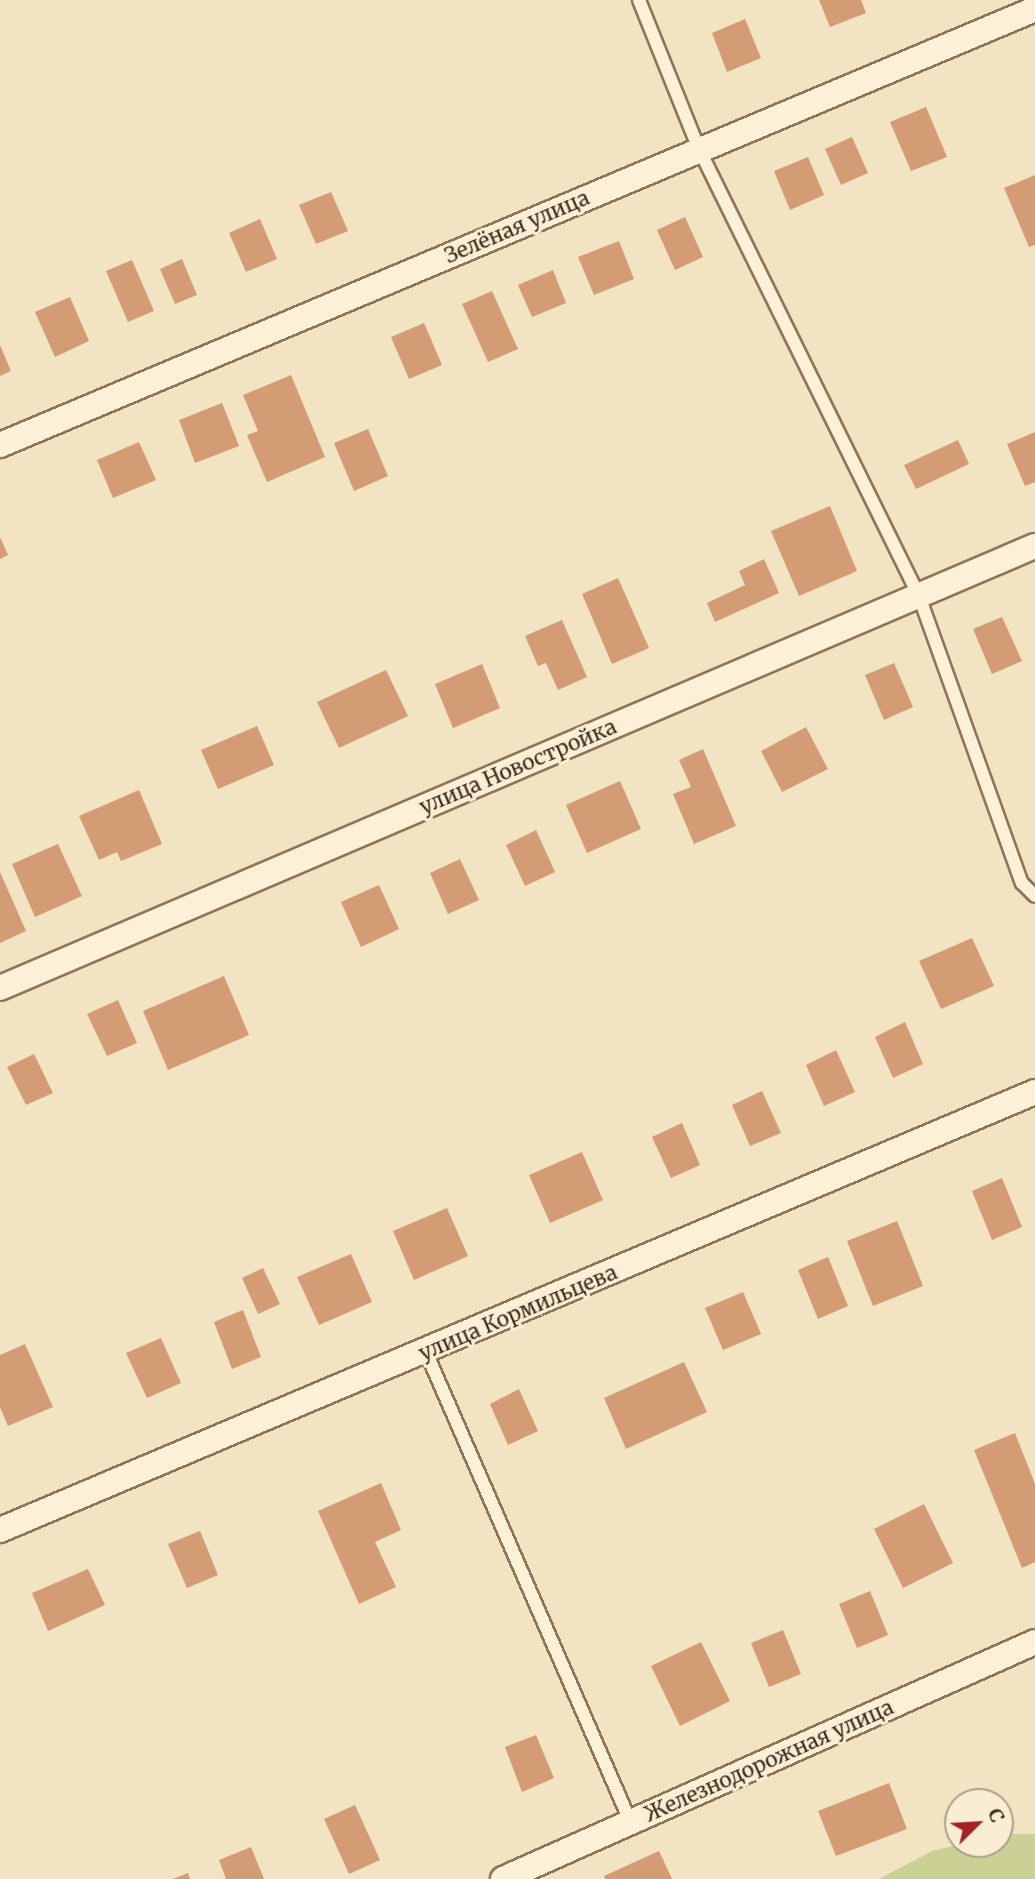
<!DOCTYPE html>
<meta charset="utf-8">
<style>
body{margin:0}
#map{position:relative;width:1035px;height:1879px;overflow:hidden;background:#f2e3c3;font-family:Merriweather,serif}
div>[style]{position:absolute}
[style*='--x']{left:calc(var(--x)*1px);top:calc(var(--y)*1px);width:calc(var(--w)*1px);rotate:calc(var(--a)*1deg)}
.green>*{inset:0;background:#cbd195}
.building>*{inset:0;background:#d39c75}
.roads{filter:drop-shadow(2px 0 #8e7458) drop-shadow(-2px 0 #8e7458) drop-shadow(0 2px #8e7458) drop-shadow(0 -2px #8e7458)}
.lane>*{height:12px;margin:-6px;padding:0 6px;transform-origin:6px;border-radius:6px;background:#fcf0d7}
.street>*{height:24px;margin:-12px;padding:0 12px;transform-origin:12px;border-radius:12px;background:#fcf0d7}
span{translate:-50% -50%;white-space:nowrap;text-align:center;line-height:1.15;-webkit-text-stroke:6px #f9edd3;paint-order:stroke}
.street-label{font-size:21px;color:#3c2c1d}
.north{position:absolute;left:944px;top:1788px;width:70px;height:70px;box-sizing:border-box;background:#f9edd3;border:2px solid #ada08a;border-radius:50%;rotate:66deg;font-size:19px;font-weight:700;line-height:28px;text-align:center;color:#3c2c1d}
.north::after{content:'';display:block;margin:auto;width:24px;height:32px;background:#a22224;clip-path:polygon(50% 0,100% 100%,50% 72%,0 100%)}
</style>
<div id="map">
<div class="green">
<i style="clip-path:polygon(1001px 1834px,1035px 1834px,1035px 1879px,879px 1879px,932px 1851px,961px 1844px,1000px 1844px)"></i>
</div>
<div class="building">
<i style="clip-path:polygon(819px 0,861px 0,866px 13px,830px 27px)"></i>
<i style="clip-path:polygon(745px 19px,761px 58px,727px 72px,712px 33px)"></i>
<i style="clip-path:polygon(926px 107px,947px 157px,911px 171px,890px 122px)"></i>
<i style="clip-path:polygon(852px 137px,868px 173px,841px 185px,825px 149px)"></i>
<i style="clip-path:polygon(808px 157px,824px 195px,790px 210px,774px 171px)"></i>
<i style="clip-path:polygon(1035px 175px,1035px 245px,1029px 247px,1004px 188px)"></i>
<i style="clip-path:polygon(331px 192px,348px 231px,316px 244px,299px 205px)"></i>
<i style="clip-path:polygon(685px 217px,703px 257px,675px 270px,657px 230px)"></i>
<i style="clip-path:polygon(260px 219px,277px 259px,246px 272px,229px 233px)"></i>
<i style="clip-path:polygon(619px 241px,634px 279px,594px 295px,578px 257px)"></i>
<i style="clip-path:polygon(182px 259px,197px 295px,175px 304px,160px 269px)"></i>
<i style="clip-path:polygon(132px 260px,154px 311px,128px 322px,106px 271px)"></i>
<i style="clip-path:polygon(553px 270px,566px 303px,532px 317px,518px 285px)"></i>
<i style="clip-path:polygon(492px 291px,518px 349px,488px 362px,462px 304px)"></i>
<i style="clip-path:polygon(70px 297px,89px 341px,55px 357px,35px 312px)"></i>
<i style="clip-path:polygon(424px 323px,442px 365px,409px 379px,391px 337px)"></i>
<i style="clip-path:polygon(0 345px,11px 371px,0 376px)"></i>
<i style="clip-path:polygon(291px 375px,325px 457px,267px 482px,247px 435px,258px 431px,243px 395px)"></i>
<i style="clip-path:polygon(222px 403px,239px 446px,195px 463px,179px 420px)"></i>
<i style="clip-path:polygon(368px 429px,388px 476px,354px 491px,334px 443px)"></i>
<i style="clip-path:polygon(1035px 432px,1035px 482px,1025px 486px,1007px 444px)"></i>
<i style="clip-path:polygon(958px 440px,969px 464px,916px 489px,904px 465px)"></i>
<i style="clip-path:polygon(139px 442px,156px 480px,113px 498px,97px 460px)"></i>
<i style="clip-path:polygon(830px 506px,857px 571px,799px 596px,771px 531px)"></i>
<i style="clip-path:polygon(0 537px,8px 555px,0 559px)"></i>
<i style="clip-path:polygon(764px 559px,779px 593px,715px 622px,707px 603px,745px 585px,739px 571px)"></i>
<i style="clip-path:polygon(618px 578px,649px 648px,612px 664px,582px 594px)"></i>
<i style="clip-path:polygon(1002px 617px,1022px 661px,992px 674px,973px 629px)"></i>
<i style="clip-path:polygon(562px 620px,587px 677px,558px 690px,546px 663px,538px 666px,525px 636px)"></i>
<i style="clip-path:polygon(894px 663px,913px 707px,884px 720px,865px 675px)"></i>
<i style="clip-path:polygon(482px 664px,500px 708px,453px 728px,435px 684px)"></i>
<i style="clip-path:polygon(386px 670px,408px 716px,339px 748px,317px 702px)"></i>
<i style="clip-path:polygon(257px 726px,274px 765px,218px 789px,201px 750px)"></i>
<i style="clip-path:polygon(806px 727px,828px 769px,782px 792px,761px 751px)"></i>
<i style="clip-path:polygon(703px 749px,736px 826px,694px 844px,673px 794px,691px 787px,679px 760px)"></i>
<i style="clip-path:polygon(620px 781px,641px 829px,587px 853px,566px 805px)"></i>
<i style="clip-path:polygon(139px 790px,162px 844px,121px 861px,117px 852px,99px 860px,79px 816px)"></i>
<i style="clip-path:polygon(536px 830px,555px 872px,525px 886px,506px 845px)"></i>
<i style="clip-path:polygon(58px 844px,82px 896px,35px 917px,12px 864px)"></i>
<i style="clip-path:polygon(460px 859px,479px 900px,448px 914px,430px 873px)"></i>
<i style="clip-path:polygon(0 872px,26px 931px,0 943px)"></i>
<i style="clip-path:polygon(379px 885px,399px 929px,361px 947px,341px 902px)"></i>
<i style="clip-path:polygon(972px 938px,994px 986px,941px 1009px,919px 961px)"></i>
<i style="clip-path:polygon(224px 976px,249px 1035px,168px 1070px,143px 1011px)"></i>
<i style="clip-path:polygon(118px 1000px,137px 1043px,107px 1056px,87px 1014px)"></i>
<i style="clip-path:polygon(905px 1022px,923px 1064px,893px 1078px,875px 1037px)"></i>
<i style="clip-path:polygon(836px 1050px,855px 1092px,824px 1106px,806px 1065px)"></i>
<i style="clip-path:polygon(34px 1054px,53px 1093px,26px 1105px,7px 1067px)"></i>
<i style="clip-path:polygon(762px 1091px,781px 1133px,750px 1146px,732px 1105px)"></i>
<i style="clip-path:polygon(682px 1123px,700px 1165px,671px 1178px,652px 1137px)"></i>
<i style="clip-path:polygon(582px 1152px,603px 1200px,550px 1223px,529px 1175px)"></i>
<i style="clip-path:polygon(1002px 1178px,1022px 1227px,992px 1240px,972px 1191px)"></i>
<i style="clip-path:polygon(447px 1208px,468px 1256px,414px 1280px,393px 1231px)"></i>
<i style="clip-path:polygon(897px 1221px,923px 1286px,873px 1306px,847px 1241px)"></i>
<i style="clip-path:polygon(351px 1254px,372px 1302px,319px 1325px,297px 1277px)"></i>
<i style="clip-path:polygon(828px 1257px,848px 1306px,818px 1319px,798px 1270px)"></i>
<i style="clip-path:polygon(263px 1268px,280px 1304px,258px 1314px,242px 1278px)"></i>
<i style="clip-path:polygon(743px 1292px,761px 1334px,723px 1350px,705px 1308px)"></i>
<i style="clip-path:polygon(243px 1310px,261px 1357px,232px 1369px,214px 1322px)"></i>
<i style="clip-path:polygon(161px 1338px,181px 1383px,147px 1398px,126px 1353px)"></i>
<i style="clip-path:polygon(25px 1344px,53px 1407px,8px 1426px,0 1407px,0 1355px)"></i>
<i style="clip-path:polygon(684px 1362px,707px 1412px,626px 1449px,604px 1398px)"></i>
<i style="clip-path:polygon(519px 1389px,538px 1431px,508px 1445px,490px 1404px)"></i>
<i style="clip-path:polygon(1015px 1433px,1035px 1484px,1035px 1562px,1022px 1568px,974px 1450px)"></i>
<i style="clip-path:polygon(381px 1483px,401px 1530px,375px 1542px,396px 1587px,359px 1604px,318px 1511px)"></i>
<i style="clip-path:polygon(924px 1504px,953px 1563px,903px 1588px,874px 1529px)"></i>
<i style="clip-path:polygon(200px 1531px,218px 1575px,187px 1588px,168px 1544px)"></i>
<i style="clip-path:polygon(88px 1569px,105px 1605px,48px 1631px,32px 1593px)"></i>
<i style="clip-path:polygon(870px 1591px,888px 1635px,857px 1648px,839px 1604px)"></i>
<i style="clip-path:polygon(783px 1630px,801px 1674px,769px 1687px,751px 1643px)"></i>
<i style="clip-path:polygon(701px 1642px,730px 1701px,680px 1726px,651px 1666px)"></i>
<i style="clip-path:polygon(536px 1735px,554px 1778px,522px 1792px,505px 1747px)"></i>
<i style="clip-path:polygon(889px 1783px,907px 1829px,836px 1856px,818px 1811px)"></i>
<i style="clip-path:polygon(355px 1805px,380px 1860px,349px 1874px,324px 1819px)"></i>
<i style="clip-path:polygon(251px 1847px,264px 1879px,226px 1879px,219px 1860px)"></i>
<i style="clip-path:polygon(659px 1851px,672px 1879px,605px 1879px,604px 1876px)"></i>
<i style="clip-path:polygon(188px 1873px,190px 1879px,173px 1879px)"></i>
</div>
<div class="roads">
<div class="lane">
<i style="--x:639;--y:0;--w:161;--a:68.1"></i>
<i style="--x:699;--y:149;--w:498;--a:63.8"></i>
<i style="--x:919;--y:596;--w:305;--a:70.3"></i>
<i style="--x:1022;--y:883;--w:18;--a:45"></i>
<i style="--x:426;--y:1352;--w:514;--a:66.48"></i>
</div>
<div class="street">
<i style="--x:0;--y:445;--w:1123;--a:-22.84"></i>
<i style="--x:0;--y:988;--w:1125;--a:-23.13"></i>
<i style="--x:0;--y:1530;--w:1124;--a:-22.94"></i>
<i style="--x:503;--y:1879;--w:582;--a:-24.01"></i>
</div>
</div>
<div class="street-label">
<span style="left:517px;top:227px;rotate:-23deg">Зелёная улица</span>
<span style="left:518px;top:767px;rotate:-23deg">улица Новостройка</span>
<span style="left:518px;top:1313px;rotate:-23deg">улица Кормильцева</span>
<span style="left:769px;top:1761px;rotate:-24deg">Железнодорожная улица</span>
</div>
<div class="north">С</div>
</div>
